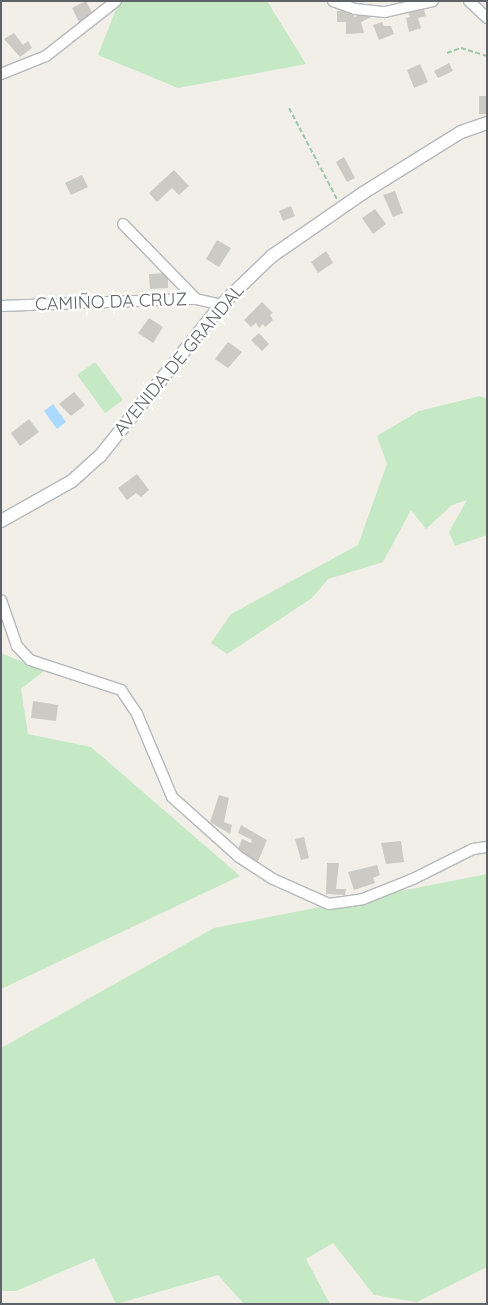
<!DOCTYPE html>
<meta charset="utf-8">
<style>
body{margin:0}
#map{position:relative;width:488px;height:1305px;overflow:hidden;background:#f1efe8;font-family:Quicksand,sans-serif}
div>[style]{position:absolute}
[style*='--x']{left:calc(var(--x)*1px);top:calc(var(--y)*1px);width:calc(var(--w)*1px);rotate:calc(var(--a)*1deg)}
.green>*{inset:0;background:#c5e8c5}
.water>*{inset:0;background:#aadaff}
.building>*{inset:0;background:#cccac5}
.path>*{height:2px;margin-top:-1px;transform-origin:0;background:repeating-linear-gradient(90deg,#9cc7a9 0 5px,transparent 0 7.5px)}
.roads{filter:drop-shadow(1px 0 #b5b8bc) drop-shadow(-1px 0 #b5b8bc) drop-shadow(0 1px #b5b8bc) drop-shadow(0 -1px #b5b8bc)}
.minor>*{height:10px;margin:-5px;padding:0 5px;transform-origin:5px;border-radius:5px;background:#fff}
.tertiary>*{height:12px;margin:-6px;padding:0 6px;transform-origin:6px;border-radius:6px;background:#fff}
span{translate:-50% -50%;white-space:nowrap;text-align:center;line-height:1.15;-webkit-text-stroke:5px #fff;paint-order:stroke}
.street-label{font-size:18px;color:#5f6368}
.frame{position:absolute;inset:0;border:2px solid #5f6368;pointer-events:none}
</style>
<div id="map">
<div class="green">
<i style="clip-path:polygon(116px 1px,267px 1px,306px 64px,178px 88px,98px 55px,118px 4px)"></i>
<i style="clip-path:polygon(95px 362px,123px 400px,105px 413px,77px 375px)"></i>
<i style="clip-path:polygon(480px 396px,487px 399px,487px 535px,455px 546px,449px 532px,467px 500px,452px 505px,426px 529px,411px 510px,383px 562px,328px 579px,312px 598px,227px 654px,211px 643px,231px 614px,358px 545px,387px 464px,377px 436px,419px 411px)"></i>
<i style="clip-path:polygon(1px 653px,44px 671px,21px 689px,28px 734px,91px 747px,240px 876px,1px 989px)"></i>
<i style="clip-path:polygon(487px 874px,487px 1267px,417px 1302px,374px 1295px,333px 1243px,306px 1259px,330px 1304px,244px 1304px,218px 1275px,116px 1304px,94px 1258px,16px 1291px,1px 1291px,1px 1048px,214px 928px)"></i>
</div>
<div class="water">
<i style="clip-path:polygon(53px 404px,66px 422px,57px 429px,44px 411px)"></i>
</div>
<div class="building">
<i style="clip-path:polygon(86px 1px,94px 16px,80px 24px,72px 8px)"></i>
<i style="clip-path:polygon(423px 8px,426px 16px,418px 18px,421px 28px,409px 32px,406px 18px,410px 17px,408px 12px)"></i>
<i style="clip-path:polygon(354px 10px,354px 17px,362px 15px,361px 12px,379px 13px,361px 22px,364px 33px,346px 34px,346px 22px,337px 22px,337px 11px)"></i>
<i style="clip-path:polygon(382px 22px,384px 26px,391px 26px,394px 34px,379px 40px,373px 25px)"></i>
<i style="clip-path:polygon(14px 33px,23px 45px,28px 41px,32px 48px,20px 57px,4px 39px)"></i>
<i style="clip-path:polygon(449px 63px,453px 71px,438px 78px,434px 71px)"></i>
<i style="clip-path:polygon(420px 64px,428px 82px,414px 88px,407px 70px)"></i>
<i style="clip-path:polygon(479px 96px,487px 96px,487px 114px,479px 114px)"></i>
<i style="clip-path:polygon(344px 157px,355px 178px,347px 182px,336px 162px)"></i>
<i style="clip-path:polygon(174px 170px,189px 186px,179px 195px,172px 188px,157px 202px,149px 193px)"></i>
<i style="clip-path:polygon(82px 175px,88px 187px,71px 195px,65px 183px)"></i>
<i style="clip-path:polygon(395px 191px,403px 213px,393px 217px,383px 195px)"></i>
<i style="clip-path:polygon(291px 206px,295px 216px,283px 221px,279px 211px)"></i>
<i style="clip-path:polygon(375px 209px,386px 224px,373px 234px,362px 218px)"></i>
<i style="clip-path:polygon(217px 240px,231px 248px,219px 267px,206px 259px)"></i>
<i style="clip-path:polygon(326px 251px,333px 263px,318px 273px,311px 262px)"></i>
<i style="clip-path:polygon(168px 273px,168px 288px,150px 289px,149px 274px)"></i>
<i style="clip-path:polygon(262px 302px,273px 313px,270px 315px,273px 320px,265px 327px,263px 324px,259px 328px,256px 323px,251px 327px,244px 320px)"></i>
<i style="clip-path:polygon(149px 318px,163px 327px,153px 343px,138px 333px)"></i>
<i style="clip-path:polygon(259px 333px,269px 344px,262px 351px,251px 340px)"></i>
<i style="clip-path:polygon(228px 342px,242px 352px,228px 368px,215px 359px)"></i>
<i style="clip-path:polygon(74px 392px,85px 405px,71px 416px,59px 404px)"></i>
<i style="clip-path:polygon(29px 419px,39px 432px,20px 446px,11px 433px)"></i>
<i style="clip-path:polygon(137px 474px,149px 490px,141px 497px,136px 493px,127px 500px,118px 488px)"></i>
<i style="clip-path:polygon(33px 701px,58px 705px,56px 721px,31px 718px)"></i>
<i style="clip-path:polygon(219px 795px,229px 798px,224px 822px,232px 825px,230px 834px,210px 822px)"></i>
<i style="clip-path:polygon(241px 825px,267px 840px,257px 864px,245px 858px,238px 849px,242px 839px,251px 843px,252px 840px,238px 833px)"></i>
<i style="clip-path:polygon(304px 837px,309px 858px,301px 860px,295px 839px)"></i>
<i style="clip-path:polygon(401px 841px,404px 862px,386px 864px,381px 843px)"></i>
<i style="clip-path:polygon(327px 863px,339px 863px,336px 889px,346px 889px,345px 895px,326px 894px)"></i>
<i style="clip-path:polygon(377px 865px,380px 875px,373px 878px,375px 883px,354px 890px,348px 872px)"></i>
</div>
<div class="path">
<i style="--x:447;--y:53;--w:15;--a:-20"></i>
<i style="--x:461;--y:48;--w:27;--a:17"></i>
<i style="--x:289;--y:108;--w:103;--a:62.2"></i>
</div>
<div class="roads">
<div class="minor">
<i style="--x:333;--y:1;--w:23;--a:20"></i>
<i style="--x:355;--y:9;--w:30;--a:6"></i>
<i style="--x:385;--y:12;--w:49;--a:-12.9"></i>
<i style="--x:469;--y:1;--w:25;--a:43"></i>
<i style="--x:1;--y:74;--w:48;--a:-21.8"></i>
<i style="--x:46;--y:56;--w:89;--a:-38.2"></i>
<i style="--x:123;--y:224;--w:105;--a:45.8"></i>
<i style="--x:1;--y:306;--w:195;--a:-2.1"></i>
<i style="--x:196;--y:299;--w:26;--a:13"></i>
<i style="--x:1;--y:600;--w:49;--a:70.8"></i>
<i style="--x:17;--y:646;--w:19;--a:47"></i>
<i style="--x:30;--y:660;--w:96;--a:18.2"></i>
<i style="--x:121;--y:690;--w:29;--a:56"></i>
<i style="--x:137;--y:714;--w:90;--a:67.1"></i>
<i style="--x:172;--y:797;--w:90;--a:41.8"></i>
<i style="--x:239;--y:857;--w:40;--a:32.9"></i>
<i style="--x:273;--y:879;--w:61;--a:24.1"></i>
<i style="--x:329;--y:904;--w:34;--a:-8"></i>
<i style="--x:363;--y:899;--w:54;--a:-21.8"></i>
<i style="--x:413;--y:879;--w:67;--a:-26.6"></i>
<i style="--x:473;--y:849;--w:14;--a:-8"></i>
</div>
<div class="tertiary">
<i style="--x:1;--y:521;--w:81;--a:-29.4"></i>
<i style="--x:72;--y:481;--w:38;--a:-42"></i>
<i style="--x:100;--y:456;--w:193;--a:-51.3"></i>
<i style="--x:221;--y:305;--w:71;--a:-43.9"></i>
<i style="--x:272;--y:256;--w:111;--a:-34.7"></i>
<i style="--x:363;--y:193;--w:115;--a:-31.9"></i>
<i style="--x:461;--y:132;--w:28;--a:-19"></i>
</div>
</div>
<div class="street-label">
<span style="left:111px;top:302px;rotate:-2deg">CAMIÑO DA CRUZ</span>
<span style="left:179px;top:360px;rotate:-50deg">AVENIDA DE GRANDAL</span>
</div>
<div class="frame"></div>
</div>
